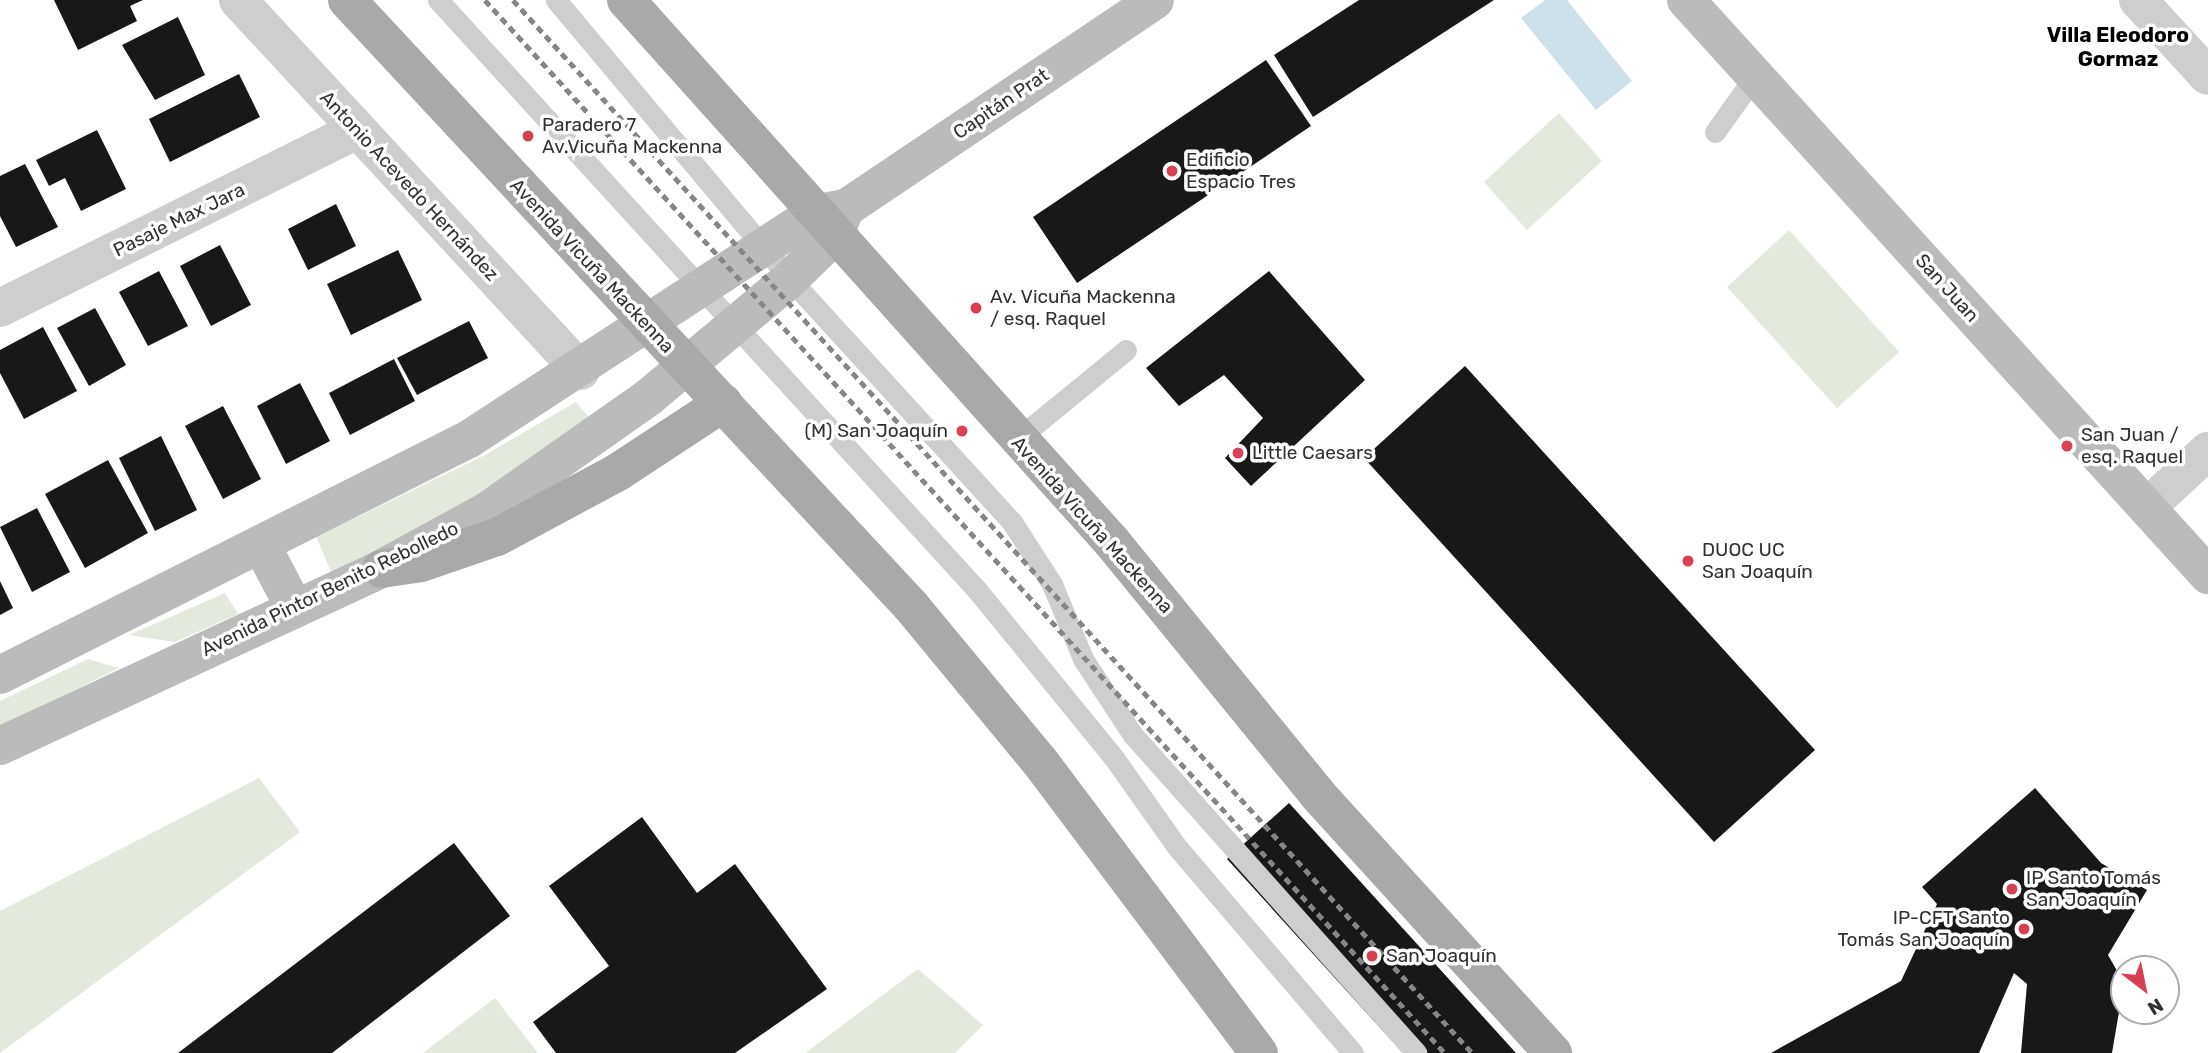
<!DOCTYPE html>
<meta charset="utf-8">
<style>
body{margin:0}
#map{position:relative;width:2208px;height:1053px;overflow:hidden;background:#fff;font-family:Rubik,sans-serif}
div>[style]{position:absolute}
[style*='--x']{left:calc(var(--x)*1px);top:calc(var(--y)*1px);width:calc(var(--w)*1px);rotate:calc(var(--a)*1deg)}
.green>*{inset:0;background:#e4e9dd}
.water>*{inset:0;background:#cee1eb}
.building>*{inset:0;background:#181818}
.lane>*{height:21px;margin:-10.5px;padding:0 10.5px;transform-origin:10.5px;border-radius:10.5px;background:#cecece}
.street>*{height:38px;margin:-19px;padding:0 19px;transform-origin:19px;border-radius:19px;background:#cecece}
.secondary>*{height:38px;margin:-19px;padding:0 19px;transform-origin:19px;border-radius:19px;background:#bbb}
.primary>*{height:38px;margin:-19px;padding:0 19px;transform-origin:19px;border-radius:19px;background:#a9a9a9}
.rail>*{height:5px;margin-top:-2.5px;transform-origin:0;background:repeating-linear-gradient(90deg,#868686 0 7px,transparent 0 12px)}
.dots>*{width:19px;height:19px;translate:-50% -50%;box-sizing:border-box;border:4px solid #fff;border-radius:50%}
span{translate:-50% -50%;white-space:nowrap;text-align:center;line-height:1.15;-webkit-text-stroke:7px #fff;paint-order:stroke}
.street-label{font-size:19px;color:#313131}
.poi-label{font-size:19px;color:#313131}
.left{translate:0 -50%;text-align:left}
.right{translate:-100% -50%;text-align:right}
.neighbourhood-label{font-size:21px;color:#000;font-weight:700}
.north{position:absolute;left:2110px;top:955px;width:70px;height:70px;box-sizing:border-box;background:#fff;border:2px solid #adadad;border-radius:50%;rotate:148deg;font-size:19px;font-weight:700;line-height:28px;text-align:center;color:#313131}
.north::after{content:'';display:block;margin:auto;width:24px;height:32px;background:#da4054;clip-path:polygon(50% 0,100% 100%,50% 72%,0 100%)}
</style>
<div id="map">
<div class="green">
<i style="clip-path:polygon(1559px 113px,1602px 161px,1527px 230px,1484px 182px)"></i>
<i style="clip-path:polygon(1789px 230px,1899px 352px,1837px 408px,1727px 287px)"></i>
<i style="clip-path:polygon(576px 402px,592px 421px,549px 457px,333px 576px,316px 537px,485px 455px)"></i>
<i style="clip-path:polygon(225px 593px,238px 614px,175px 642px,129px 635px)"></i>
<i style="clip-path:polygon(88px 659px,119px 668px,0 727px,0 701px)"></i>
<i style="clip-path:polygon(259px 778px,300px 832px,0 1053px,0 911px)"></i>
<i style="clip-path:polygon(918px 969px,983px 1025px,955px 1053px,805px 1053px)"></i>
<i style="clip-path:polygon(495px 998px,538px 1053px,423px 1053px)"></i>
</div>
<div class="water">
<i style="clip-path:polygon(1545px 0,1567px 0,1632px 81px,1596px 110px,1521px 18px)"></i>
</div>
<div class="building">
<i style="clip-path:polygon(54px 0,143px 0,130px 6px,137px 21px,78px 50px)"></i>
<i style="clip-path:polygon(1359px 0,1494px 0,1313px 117px,1274px 55px)"></i>
<i style="clip-path:polygon(178px 17px,205px 75px,155px 100px,122px 45px)"></i>
<i style="clip-path:polygon(1266px 60px,1311px 126px,1077px 283px,1033px 217px)"></i>
<i style="clip-path:polygon(239px 74px,260px 117px,170px 162px,149px 119px)"></i>
<i style="clip-path:polygon(97px 130px,126px 189px,81px 211px,65px 178px,49px 186px,36px 160px)"></i>
<i style="clip-path:polygon(25px 164px,58px 227px,16px 247px,0 216px,0 176px)"></i>
<i style="clip-path:polygon(336px 204px,356px 246px,308px 270px,288px 229px)"></i>
<i style="clip-path:polygon(220px 245px,251px 305px,211px 326px,180px 266px)"></i>
<i style="clip-path:polygon(398px 250px,422px 300px,351px 335px,327px 284px)"></i>
<i style="clip-path:polygon(159px 271px,188px 326px,148px 346px,119px 292px)"></i>
<i style="clip-path:polygon(1269px 271px,1365px 380px,1251px 486px,1225px 458px,1263px 418px,1224px 375px,1179px 406px,1146px 368px)"></i>
<i style="clip-path:polygon(95px 308px,126px 365px,89px 386px,57px 328px)"></i>
<i style="clip-path:polygon(469px 321px,488px 358px,417px 395px,397px 358px)"></i>
<i style="clip-path:polygon(43px 327px,77px 391px,24px 419px,0 373px,0 350px)"></i>
<i style="clip-path:polygon(394px 359px,415px 401px,350px 435px,329px 393px)"></i>
<i style="clip-path:polygon(1465px 366px,1815px 750px,1714px 842px,1364px 458px)"></i>
<i style="clip-path:polygon(300px 383px,330px 441px,286px 464px,257px 406px)"></i>
<i style="clip-path:polygon(223px 406px,261px 479px,223px 499px,185px 426px)"></i>
<i style="clip-path:polygon(161px 436px,197px 510px,155px 531px,119px 458px)"></i>
<i style="clip-path:polygon(108px 460px,148px 533px,85px 568px,45px 494px)"></i>
<i style="clip-path:polygon(37px 508px,70px 572px,32px 592px,0 527px)"></i>
<i style="clip-path:polygon(0 581px,13px 608px,0 615px)"></i>
<i style="clip-path:polygon(2035px 788px,2101px 863px,2147px 890px,2108px 955px,2124px 983px,2112px 1053px,2021px 1053px,2027px 984px,2014px 973px,1979px 1053px,1771px 1053px,1901px 981px,1937px 904px,1922px 887px)"></i>
<i style="clip-path:polygon(1289px 803px,1516px 1053px,1403px 1053px,1227px 859px)"></i>
<i style="clip-path:polygon(642px 817px,697px 893px,735px 864px,827px 989px,735px 1053px,556px 1053px,533px 1022px,609px 966px,549px 886px)"></i>
<i style="clip-path:polygon(454px 843px,510px 916px,332px 1053px,178px 1053px)"></i>
</div>
<div class="lane">
<i style="--x:438;--y:0;--w:799;--a:47.59"></i>
<i style="--x:977;--y:590;--w:217;--a:50.8"></i>
<i style="--x:1114;--y:758;--w:109;--a:54.7"></i>
<i style="--x:1177;--y:847;--w:271;--a:49.5"></i>
<i style="--x:556;--y:0;--w:364;--a:50"></i>
<i style="--x:790;--y:279;--w:329;--a:47.6"></i>
<i style="--x:1012;--y:522;--w:74;--a:57.2"></i>
<i style="--x:1052;--y:584;--w:81;--a:67.5"></i>
<i style="--x:1083;--y:659;--w:91;--a:56.7"></i>
<i style="--x:1133;--y:735;--w:426;--a:48.3"></i>
<i style="--x:1715;--y:132;--w:69;--a:-54.5"></i>
<i style="--x:1016;--y:440;--w:142;--a:-39.3"></i>
</div>
<div class="street">
<i style="--x:238;--y:0;--w:505;--a:47.25"></i>
<i style="--x:2138;--y:0;--w:103;--a:47.4"></i>
<i style="--x:0;--y:308;--w:399;--a:-26.5"></i>
<i style="--x:2147;--y:507;--w:83;--a:-42.6"></i>
</div>
<div class="secondary">
<i style="--x:1686;--y:0;--w:777;--a:47.77"></i>
<i style="--x:262;--y:546;--w:69;--a:62.3"></i>
<i style="--x:0;--y:675;--w:525;--a:-26.71"></i>
<i style="--x:469;--y:439;--w:412;--a:-33.1"></i>
<i style="--x:814;--y:214;--w:33;--a:-11"></i>
<i style="--x:846;--y:208;--w:372;--a:-33.9"></i>
<i style="--x:0;--y:746;--w:420;--a:-24.9"></i>
<i style="--x:381;--y:569;--w:121;--a:-28.7"></i>
<i style="--x:487;--y:511;--w:198;--a:-35.1"></i>
<i style="--x:649;--y:397;--w:184;--a:-39.9"></i>
<i style="--x:790;--y:279;--w:60;--a:-44.3"></i>
<i style="--x:833;--y:237;--w:32;--a:-66"></i>
</div>
<div class="primary">
<i style="--x:347;--y:0;--w:828;--a:47.06"></i>
<i style="--x:911;--y:606;--w:204;--a:50.4"></i>
<i style="--x:1041;--y:763;--w:363;--a:53.1"></i>
<i style="--x:626;--y:0;--w:728;--a:48.12"></i>
<i style="--x:1112;--y:542;--w:328;--a:50.8"></i>
<i style="--x:1319;--y:796;--w:348;--a:47.7"></i>
<i style="--x:381;--y:569;--w:40;--a:-8.5"></i>
<i style="--x:421;--y:563;--w:80;--a:-18.9"></i>
<i style="--x:497;--y:537;--w:137;--a:-28.2"></i>
<i style="--x:618;--y:472;--w:126;--a:-33.3"></i>
</div>
<div class="rail">
<i style="--x:485;--y:0;--w:1425;--a:47.65"></i>
<i style="--x:513;--y:0;--w:1424;--a:47.67"></i>
</div>
<div class="dots">
<i style="left:528px;top:136px;background:#da4054"></i>
<i style="left:1172px;top:171px;background:#da4054"></i>
<i style="left:976px;top:308px;background:#da4054"></i>
<i style="left:962px;top:431px;background:#da4054"></i>
<i style="left:2067px;top:446px;background:#da4054"></i>
<i style="left:1238px;top:453px;background:#da4054"></i>
<i style="left:1688px;top:561px;background:#da4054"></i>
<i style="left:2012px;top:889px;background:#da4054"></i>
<i style="left:2024px;top:929px;background:#da4054"></i>
<i style="left:1372px;top:956px;background:#da4054"></i>
</div>
<div class="street-label">
<span style="left:1001px;top:104px;rotate:-34deg">Capitán Prat</span>
<span style="left:409px;top:186px;rotate:47deg">Antonio Acevedo Hernández</span>
<span style="left:179px;top:220px;rotate:-26deg">Pasaje Max Jara</span>
<span style="left:592px;top:266px;rotate:47deg">Avenida Vicuña Mackenna</span>
<span style="left:1947px;top:288px;rotate:48deg">San Juan</span>
<span style="left:1092px;top:525px;rotate:48deg">Avenida Vicuña Mackenna</span>
<span style="left:330px;top:589px;rotate:-26deg">Avenida Pintor Benito Rebolledo</span>
</div>
<div class="poi-label">
<span class="left" style="left:542px;top:136px">Paradero 7<br>Av.Vicuña Mackenna</span>
<span class="left" style="left:1186px;top:171px">Edificio<br>Espacio Tres</span>
<span class="left" style="left:990px;top:308px">Av. Vicuña Mackenna<br>/ esq. Raquel</span>
<span class="right" style="left:948px;top:431px">(M) San Joaquín</span>
<span class="left" style="left:2081px;top:446px">San Juan /<br>esq. Raquel</span>
<span class="left" style="left:1252px;top:453px">Little Caesars</span>
<span class="left" style="left:1702px;top:561px">DUOC UC<br>San Joaquín</span>
<span class="left" style="left:2026px;top:889px">IP Santo Tomás<br>San Joaquín</span>
<span class="right" style="left:2010px;top:929px">IP-CFT Santo<br>Tomás San Joaquín</span>
<span class="left" style="left:1386px;top:956px">San Joaquín</span>
</div>
<div class="neighbourhood-label">
<span style="left:2118px;top:47px">Villa Eleodoro<br>Gormaz</span>
</div>
<div class="north">N</div>
</div>
